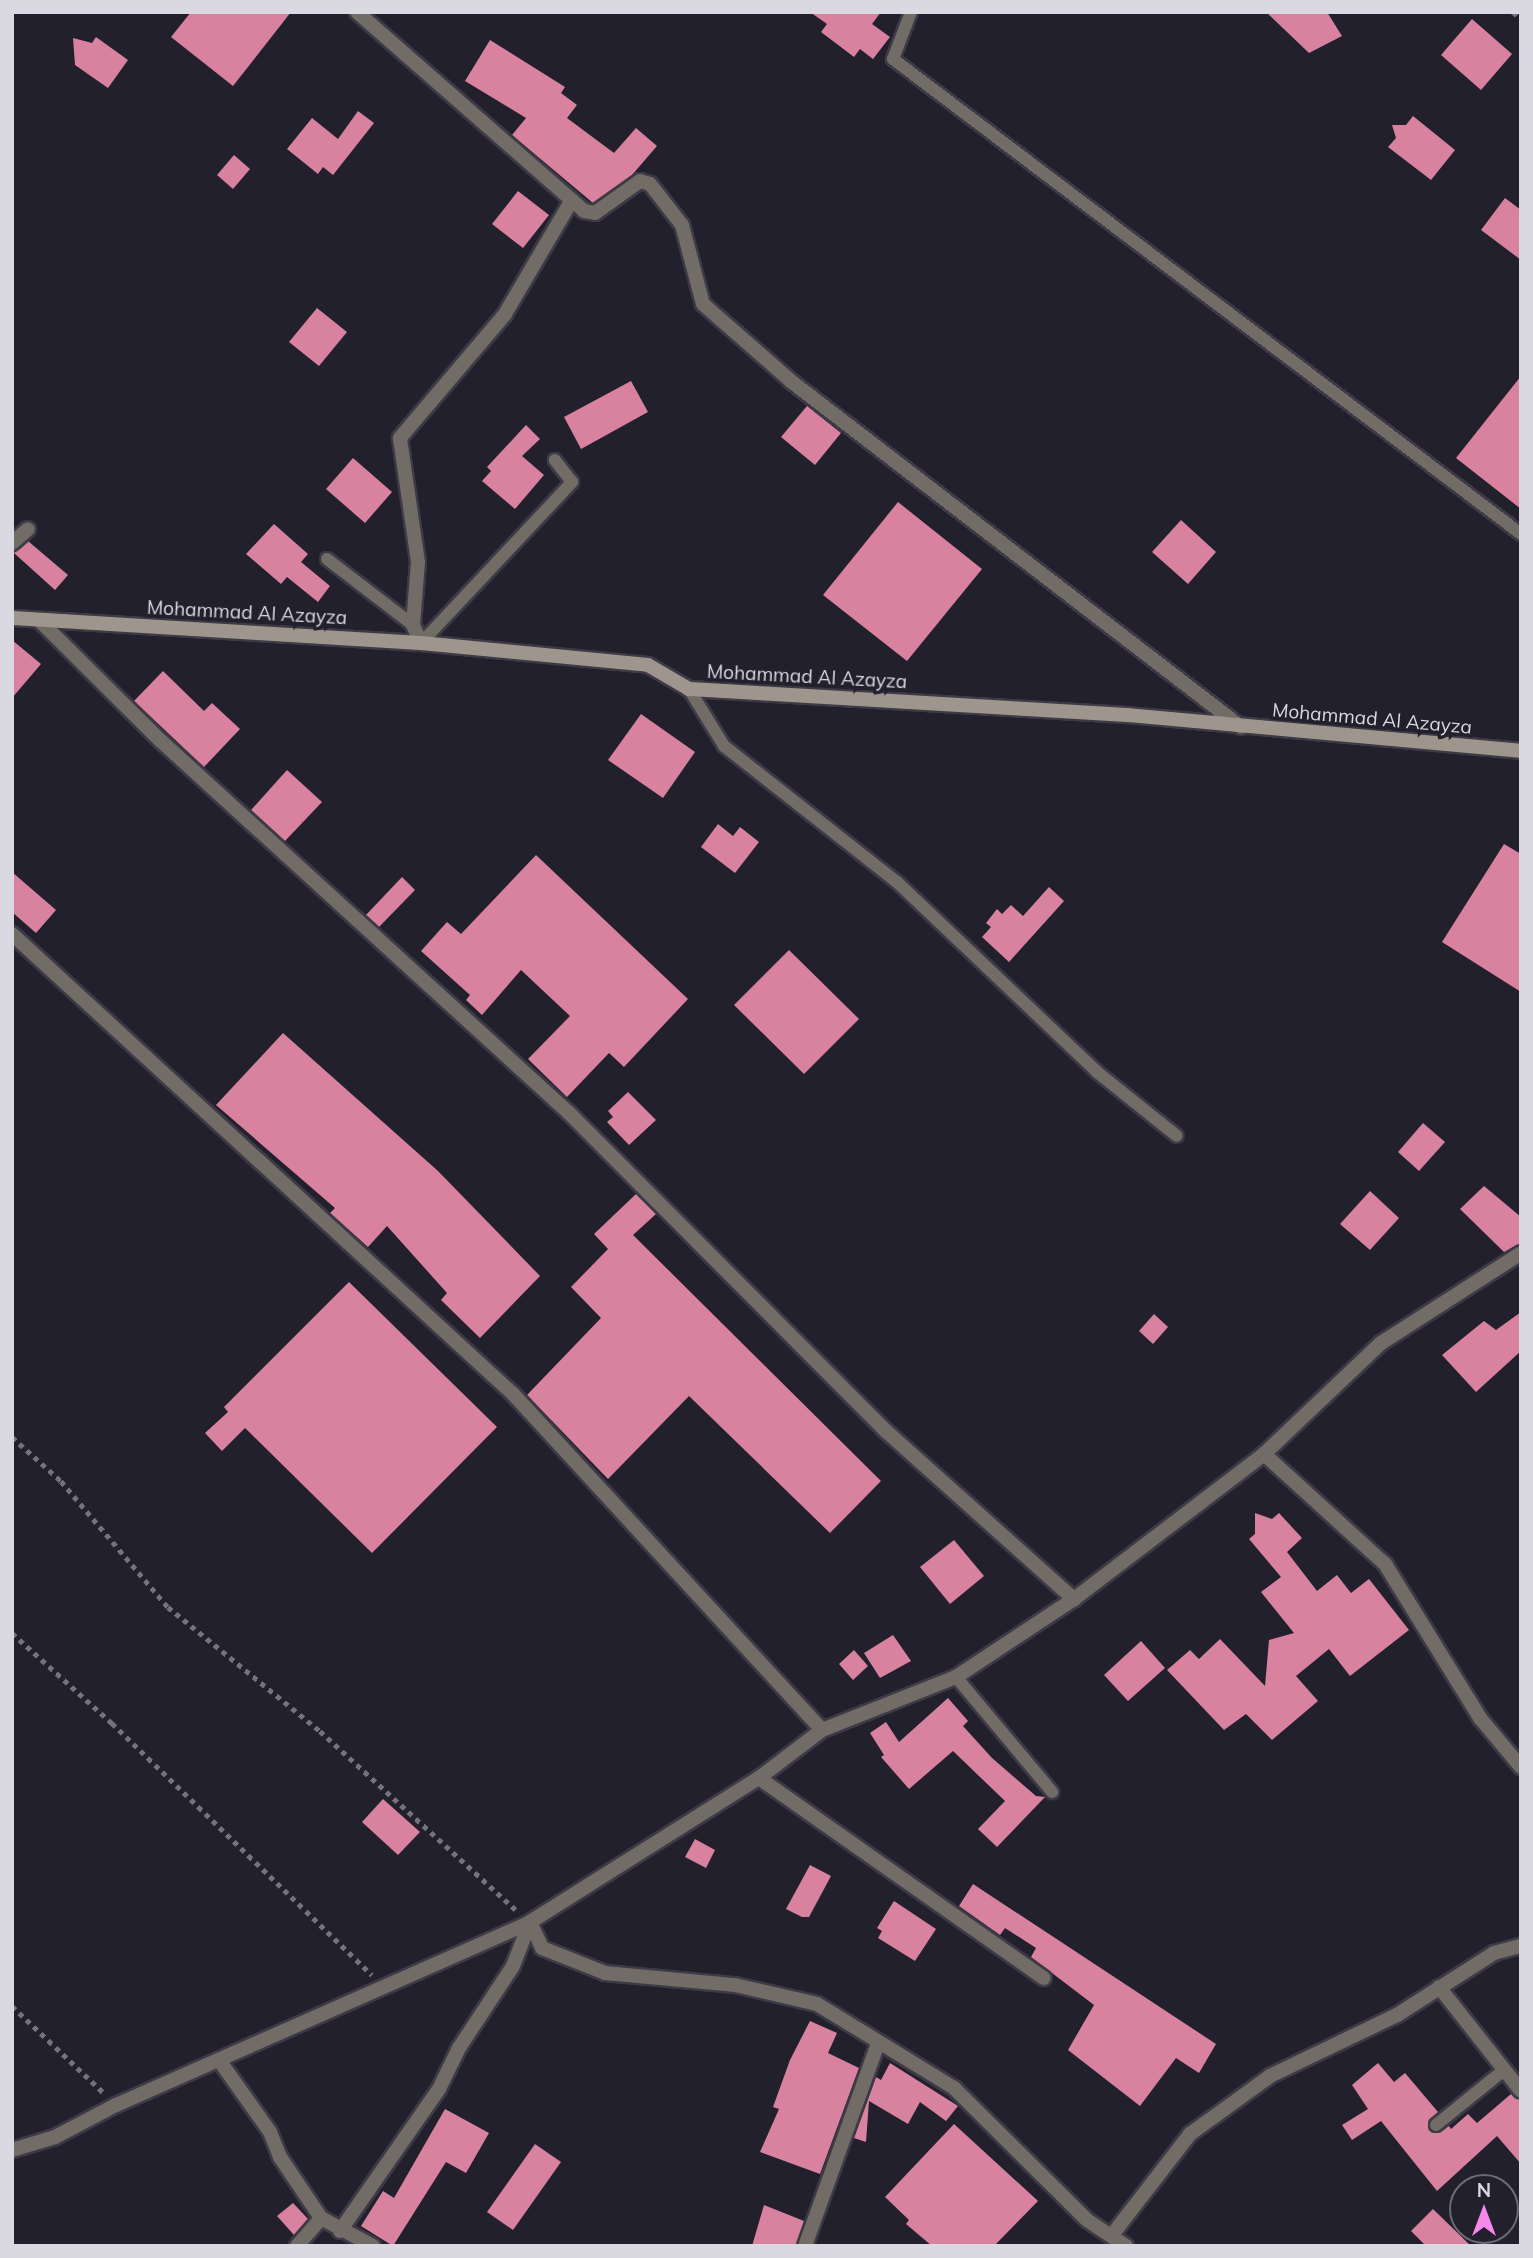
<!DOCTYPE html>
<style>
body{margin:0}
#map{position:relative;width:1533px;height:2258px;overflow:hidden;background:#23202d;font-family:Mulish,sans-serif}
div>[style]{position:absolute}
[style*='--x']{left:calc(var(--x)*1px);top:calc(var(--y)*1px);width:calc(var(--w)*1px);rotate:calc(var(--a)*1deg)}
.building>*{inset:0;background:#d882a0}
.path>*{height:4.5px;margin-top:-2.25px;transform-origin:0;background:repeating-linear-gradient(90deg,#75727e 0 5px,transparent 0 10px)}
.roads{filter:drop-shadow(2px 0 #3d3a46) drop-shadow(-2px 0 #3d3a46) drop-shadow(0 2px #3d3a46) drop-shadow(0 -2px #3d3a46)}
.service>*{height:12px;margin:-6px;padding:0 6px;transform-origin:6px;border-radius:6px;background:#716c66}
.minor>*{height:14px;margin:-7px;padding:0 7px;transform-origin:7px;border-radius:7px;background:#716c66}
.secondary>*{height:14px;margin:-7px;padding:0 7px;transform-origin:7px;border-radius:7px;background:#9e968c}
span{translate:-50% -50%;white-space:nowrap;text-align:center;line-height:1.15;-webkit-text-stroke:7px #23202d;paint-order:stroke}
.street-label{font-size:19px;color:#dad8e1}
.frame{position:absolute;inset:0;border:14px solid #dad8e1;pointer-events:none}
.north{position:absolute;left:1449px;top:2174px;width:70px;height:70px;box-sizing:border-box;background:#23202d;border:2px solid #6c6a75;border-radius:50%;rotate:0deg;font-size:19px;font-weight:700;line-height:28px;text-align:center;color:#dad8e1}
.north::after{content:'';display:block;margin:auto;width:24px;height:32px;background:#f688ec;clip-path:polygon(50% 0,100% 100%,50% 72%,0 100%)}
</style>
<div id="map">
<div class="building">
<i style="clip-path:polygon(191px 12px,291px 12px,233px 86px,171px 37px)"></i>
<i style="clip-path:polygon(810px 12px,881px 12px,872px 24px,890px 37px,873px 59px,860px 49px,854px 57px,821px 32px,827px 24px)"></i>
<i style="clip-path:polygon(1266px 12px,1327px 12px,1342px 36px,1309px 53px)"></i>
<i style="clip-path:polygon(1472px 19px,1512px 54px,1481px 90px,1441px 55px)"></i>
<i style="clip-path:polygon(96px 37px,128px 60px,108px 88px,75px 65px,73px 38px,92px 43px)"></i>
<i style="clip-path:polygon(490px 40px,565px 87px,561px 93px,577px 105px,567px 118px,614px 153px,636px 128px,657px 146px,632px 175px,593px 203px,512px 135px,526px 118px,465px 81px)"></i>
<i style="clip-path:polygon(358px 111px,374px 123px,333px 175px,323px 167px,318px 174px,287px 149px,312px 118px,338px 139px)"></i>
<i style="clip-path:polygon(1413px 116px,1455px 150px,1431px 180px,1388px 147px,1396px 138px,1392px 125px,1406px 125px)"></i>
<i style="clip-path:polygon(234px 155px,250px 169px,233px 189px,217px 175px)"></i>
<i style="clip-path:polygon(518px 191px,549px 215px,523px 248px,492px 224px)"></i>
<i style="clip-path:polygon(1505px 198px,1521px 210px,1521px 260px,1481px 230px)"></i>
<i style="clip-path:polygon(317px 308px,347px 332px,319px 366px,289px 342px)"></i>
<i style="clip-path:polygon(1521px 376px,1521px 509px,1456px 458px)"></i>
<i style="clip-path:polygon(631px 381px,648px 412px,581px 449px,564px 417px)"></i>
<i style="clip-path:polygon(807px 406px,841px 433px,815px 465px,781px 437px)"></i>
<i style="clip-path:polygon(526px 425px,540px 439px,522px 456px,544px 475px,515px 509px,482px 481px,491px 471px,487px 467px)"></i>
<i style="clip-path:polygon(353px 458px,392px 492px,365px 523px,326px 489px)"></i>
<i style="clip-path:polygon(898px 502px,982px 569px,907px 661px,823px 595px)"></i>
<i style="clip-path:polygon(1181px 520px,1216px 552px,1188px 584px,1152px 552px)"></i>
<i style="clip-path:polygon(274px 524px,308px 554px,301px 562px,330px 586px,318px 602px,287px 577px,281px 584px,246px 554px)"></i>
<i style="clip-path:polygon(28px 541px,68px 575px,55px 590px,14px 553px)"></i>
<i style="clip-path:polygon(12px 640px,41px 664px,12px 698px)"></i>
<i style="clip-path:polygon(163px 671px,204px 711px,212px 703px,240px 729px,204px 767px,134px 701px)"></i>
<i style="clip-path:polygon(641px 714px,695px 752px,663px 798px,608px 760px)"></i>
<i style="clip-path:polygon(287px 770px,322px 802px,285px 841px,251px 810px)"></i>
<i style="clip-path:polygon(718px 824px,733px 836px,740px 827px,759px 842px,735px 873px,701px 847px)"></i>
<i style="clip-path:polygon(1504px 844px,1521px 854px,1521px 992px,1442px 942px)"></i>
<i style="clip-path:polygon(536px 855px,688px 999px,624px 1067px,609px 1053px,567px 1097px,528px 1059px,570px 1016px,521px 970px,482px 1015px,466px 1000px,470px 995px,421px 951px,447px 922px,461px 934px)"></i>
<i style="clip-path:polygon(12px 872px,56px 910px,36px 933px,12px 912px)"></i>
<i style="clip-path:polygon(402px 877px,415px 890px,379px 927px,366px 915px)"></i>
<i style="clip-path:polygon(1049px 887px,1064px 901px,1009px 962px,982px 937px,991px 927px,986px 923px,997px 909px,1002px 914px,1011px 905px,1023px 916px)"></i>
<i style="clip-path:polygon(789px 950px,859px 1019px,804px 1074px,734px 1005px)"></i>
<i style="clip-path:polygon(283px 1033px,438px 1171px,540px 1276px,480px 1338px,441px 1300px,447px 1293px,387px 1226px,368px 1247px,330px 1213px,335px 1208px,216px 1105px)"></i>
<i style="clip-path:polygon(628px 1092px,656px 1120px,629px 1145px,607px 1122px,613px 1117px,608px 1111px)"></i>
<i style="clip-path:polygon(1423px 1123px,1445px 1142px,1419px 1171px,1398px 1152px)"></i>
<i style="clip-path:polygon(1484px 1186px,1521px 1217px,1521px 1243px,1504px 1252px,1460px 1209px)"></i>
<i style="clip-path:polygon(1370px 1191px,1399px 1218px,1370px 1250px,1340px 1224px)"></i>
<i style="clip-path:polygon(636px 1194px,656px 1214px,633px 1235px,881px 1481px,830px 1533px,689px 1396px,608px 1479px,527px 1395px,601px 1318px,571px 1287px,608px 1249px,594px 1234px)"></i>
<i style="clip-path:polygon(349px 1282px,497px 1427px,372px 1553px,245px 1428px,222px 1451px,205px 1433px,228px 1412px,224px 1407px)"></i>
<i style="clip-path:polygon(1521px 1312px,1521px 1351px,1476px 1392px,1442px 1355px,1484px 1321px,1496px 1330px)"></i>
<i style="clip-path:polygon(1154px 1314px,1168px 1327px,1153px 1344px,1139px 1331px)"></i>
<i style="clip-path:polygon(1255px 1513px,1272px 1519px,1279px 1513px,1302px 1538px,1287px 1552px,1317px 1591px,1337px 1575px,1351px 1593px,1369px 1579px,1409px 1630px,1350px 1676px,1329px 1649px,1296px 1676px,1318px 1701px,1272px 1740px,1246px 1714px,1224px 1730px,1167px 1670px,1190px 1650px,1199px 1659px,1220px 1639px,1265px 1686px,1269px 1640px,1294px 1633px,1261px 1592px,1281px 1577px,1249px 1539px,1255px 1534px)"></i>
<i style="clip-path:polygon(954px 1540px,984px 1576px,950px 1604px,920px 1567px)"></i>
<i style="clip-path:polygon(893px 1635px,911px 1661px,880px 1678px,864px 1653px)"></i>
<i style="clip-path:polygon(1141px 1641px,1165px 1668px,1128px 1701px,1104px 1675px)"></i>
<i style="clip-path:polygon(854px 1650px,868px 1666px,853px 1680px,839px 1664px)"></i>
<i style="clip-path:polygon(948px 1698px,968px 1721px,963px 1726px,992px 1758px,1036px 1796px,1045px 1797px,997px 1847px,978px 1829px,1005px 1801px,953px 1751px,909px 1789px,881px 1757px,884px 1755px,870px 1733px,886px 1722px,899px 1742px)"></i>
<i style="clip-path:polygon(383px 1799px,420px 1832px,398px 1855px,362px 1822px)"></i>
<i style="clip-path:polygon(695px 1839px,715px 1850px,706px 1868px,685px 1857px)"></i>
<i style="clip-path:polygon(810px 1865px,831px 1876px,809px 1917px,802px 1917px,786px 1909px)"></i>
<i style="clip-path:polygon(973px 1884px,1216px 2044px,1199px 2073px,1176px 2058px,1140px 2106px,1068px 2050px,1094px 2005px,1031px 1957px,1036px 1948px,1005px 1928px,1000px 1935px,959px 1906px)"></i>
<i style="clip-path:polygon(894px 1901px,936px 1929px,915px 1961px,878px 1938px,882px 1931px,877px 1928px)"></i>
<i style="clip-path:polygon(810px 2021px,837px 2033px,828px 2053px,859px 2068px,820px 2174px,760px 2152px,779px 2109px,773px 2107px,790px 2060px)"></i>
<i style="clip-path:polygon(890px 2063px,958px 2106px,946px 2121px,920px 2102px,908px 2124px,869px 2101px,866px 2142px,854px 2138px,876px 2077px,881px 2080px)"></i>
<i style="clip-path:polygon(1378px 2063px,1394px 2082px,1405px 2073px,1438px 2112px,1428px 2123px,1434px 2133px,1449px 2126px,1451px 2129px,1468px 2114px,1477px 2123px,1511px 2094px,1521px 2100px,1521px 2164px,1497px 2136px,1437px 2191px,1381px 2121px,1352px 2140px,1342px 2125px,1368px 2109px,1352px 2085px)"></i>
<i style="clip-path:polygon(445px 2109px,489px 2133px,466px 2173px,446px 2162px,393px 2246px,361px 2226px,383px 2191px,394px 2198px)"></i>
<i style="clip-path:polygon(954px 2124px,1038px 2201px,994px 2246px,932px 2246px,906px 2224px,909px 2220px,885px 2197px)"></i>
<i style="clip-path:polygon(535px 2144px,561px 2162px,513px 2230px,487px 2212px)"></i>
<i style="clip-path:polygon(293px 2203px,308px 2219px,294px 2235px,277px 2216px)"></i>
<i style="clip-path:polygon(764px 2205px,804px 2221px,796px 2246px,752px 2246px)"></i>
<i style="clip-path:polygon(1433px 2209px,1471px 2246px,1426px 2246px,1411px 2231px)"></i>
</div>
<div class="path">
<i style="--x:1513;--y:12;--w:11;--a:41"></i>
<i style="--x:12;--y:1437;--w:66;--a:41.9"></i>
<i style="--x:61;--y:1481;--w:165;--a:49.7"></i>
<i style="--x:168;--y:1607;--w:196;--a:39.2"></i>
<i style="--x:320;--y:1731;--w:265;--a:42.4"></i>
<i style="--x:12;--y:1633;--w:135;--a:42"></i>
<i style="--x:112;--y:1723;--w:362;--a:44.1"></i>
<i style="--x:12;--y:2006;--w:125;--a:43.4"></i>
</div>
<div class="roads">
<div class="service">
<i style="--x:911;--y:12;--w:50;--a:111"></i>
<i style="--x:893;--y:59;--w:787;--a:37.1"></i>
<i style="--x:327;--y:559;--w:108;--a:37.5"></i>
<i style="--x:421;--y:643;--w:221;--a:-46.8"></i>
<i style="--x:572;--y:482;--w:28;--a:-128"></i>
<i style="--x:689;--y:689;--w:67;--a:58.4"></i>
<i style="--x:724;--y:746;--w:220;--a:38.2"></i>
<i style="--x:897;--y:882;--w:276;--a:43.5"></i>
<i style="--x:1097;--y:1072;--w:102;--a:38.7"></i>
<i style="--x:956;--y:1677;--w:150;--a:50.1"></i>
<i style="--x:1436;--y:2125;--w:87;--a:-39"></i>
</div>
<div class="minor">
<i style="--x:357;--y:12;--w:302;--a:41.2"></i>
<i style="--x:584;--y:211;--w:11;--a:10"></i>
<i style="--x:595;--y:213;--w:55;--a:-35.4"></i>
<i style="--x:640;--y:181;--w:10;--a:17"></i>
<i style="--x:650;--y:184;--w:52;--a:52"></i>
<i style="--x:682;--y:225;--w:82;--a:75.1"></i>
<i style="--x:703;--y:304;--w:118;--a:41.2"></i>
<i style="--x:792;--y:382;--w:566;--a:37.54"></i>
<i style="--x:12;--y:543;--w:21;--a:-41"></i>
<i style="--x:40;--y:621;--w:170;--a:44.8"></i>
<i style="--x:161;--y:741;--w:552;--a:42.36"></i>
<i style="--x:569;--y:1113;--w:450;--a:45.1"></i>
<i style="--x:887;--y:1432;--w:251;--a:41.8"></i>
<i style="--x:421;--y:643;--w:20;--a:-114"></i>
<i style="--x:413;--y:625;--w:63;--a:-85.5"></i>
<i style="--x:418;--y:562;--w:125;--a:-98.3"></i>
<i style="--x:400;--y:438;--w:162;--a:-49.7"></i>
<i style="--x:505;--y:314;--w:132;--a:-59.6"></i>
<i style="--x:12;--y:934;--w:680;--a:42.56"></i>
<i style="--x:513;--y:1394;--w:456;--a:47.4"></i>
<i style="--x:1264;--y:1454;--w:164;--a:42.3"></i>
<i style="--x:1385;--y:1564;--w:181;--a:58.3"></i>
<i style="--x:1480;--y:1718;--w:64;--a:50.1"></i>
<i style="--x:759;--y:1778;--w:348;--a:35.1"></i>
<i style="--x:530;--y:1922;--w:29;--a:65"></i>
<i style="--x:542;--y:1948;--w:68;--a:21.6"></i>
<i style="--x:605;--y:1973;--w:131;--a:5.3"></i>
<i style="--x:735;--y:1985;--w:84;--a:13"></i>
<i style="--x:817;--y:2004;--w:161;--a:31.5"></i>
<i style="--x:954;--y:2088;--w:187;--a:44.8"></i>
<i style="--x:1087;--y:2220;--w:47;--a:33.7"></i>
<i style="--x:1439;--y:1987;--w:132;--a:51.7"></i>
<i style="--x:219;--y:2060;--w:88;--a:54.7"></i>
<i style="--x:270;--y:2132;--w:27;--a:68"></i>
<i style="--x:280;--y:2157;--w:73;--a:56.1"></i>
<i style="--x:321;--y:2218;--w:59;--a:28.3"></i>
<i style="--x:12;--y:2150;--w:45;--a:-16.8"></i>
<i style="--x:55;--y:2137;--w:69;--a:-27.7"></i>
<i style="--x:116;--y:2105;--w:453;--a:-23.8"></i>
<i style="--x:530;--y:1922;--w:271;--a:-32.2"></i>
<i style="--x:759;--y:1778;--w:79;--a:-37.3"></i>
<i style="--x:822;--y:1730;--w:144;--a:-21.6"></i>
<i style="--x:956;--y:1677;--w:141;--a:-33.5"></i>
<i style="--x:1074;--y:1599;--w:239;--a:-37.3"></i>
<i style="--x:1264;--y:1454;--w:161;--a:-43.5"></i>
<i style="--x:1381;--y:1343;--w:166;--a:-32.7"></i>
<i style="--x:340;--y:2231;--w:173;--a:-55.1"></i>
<i style="--x:439;--y:2089;--w:46;--a:-64"></i>
<i style="--x:459;--y:2048;--w:98;--a:-56.6"></i>
<i style="--x:513;--y:1966;--w:47;--a:-68.9"></i>
<i style="--x:1112;--y:2235;--w:128;--a:-52.3"></i>
<i style="--x:1190;--y:2134;--w:99;--a:-35.9"></i>
<i style="--x:1270;--y:2076;--w:141;--a:-25.7"></i>
<i style="--x:1397;--y:2015;--w:115;--a:-32.6"></i>
<i style="--x:1494;--y:1953;--w:28;--a:-15"></i>
<i style="--x:297;--y:2246;--w:37;--a:-49"></i>
<i style="--x:805;--y:2246;--w:216;--a:-70.2"></i>
</div>
<div class="secondary">
<i style="--x:12;--y:618;--w:410;--a:3.5"></i>
<i style="--x:421;--y:643;--w:228;--a:5.5"></i>
<i style="--x:648;--y:665;--w:48;--a:30.3"></i>
<i style="--x:689;--y:689;--w:440;--a:3.4"></i>
<i style="--x:1128;--y:715;--w:395;--a:5.2"></i>
</div>
</div>
<div class="street-label">
<span style="left:247px;top:613px;rotate:3deg">Mohammad Al Azayza</span>
<span style="left:807px;top:677px;rotate:3deg">Mohammad Al Azayza</span>
<span style="left:1372px;top:719px;rotate:5deg">Mohammad Al Azayza</span>
</div>
<div class="frame"></div>
<div class="north">N</div>
</div>
